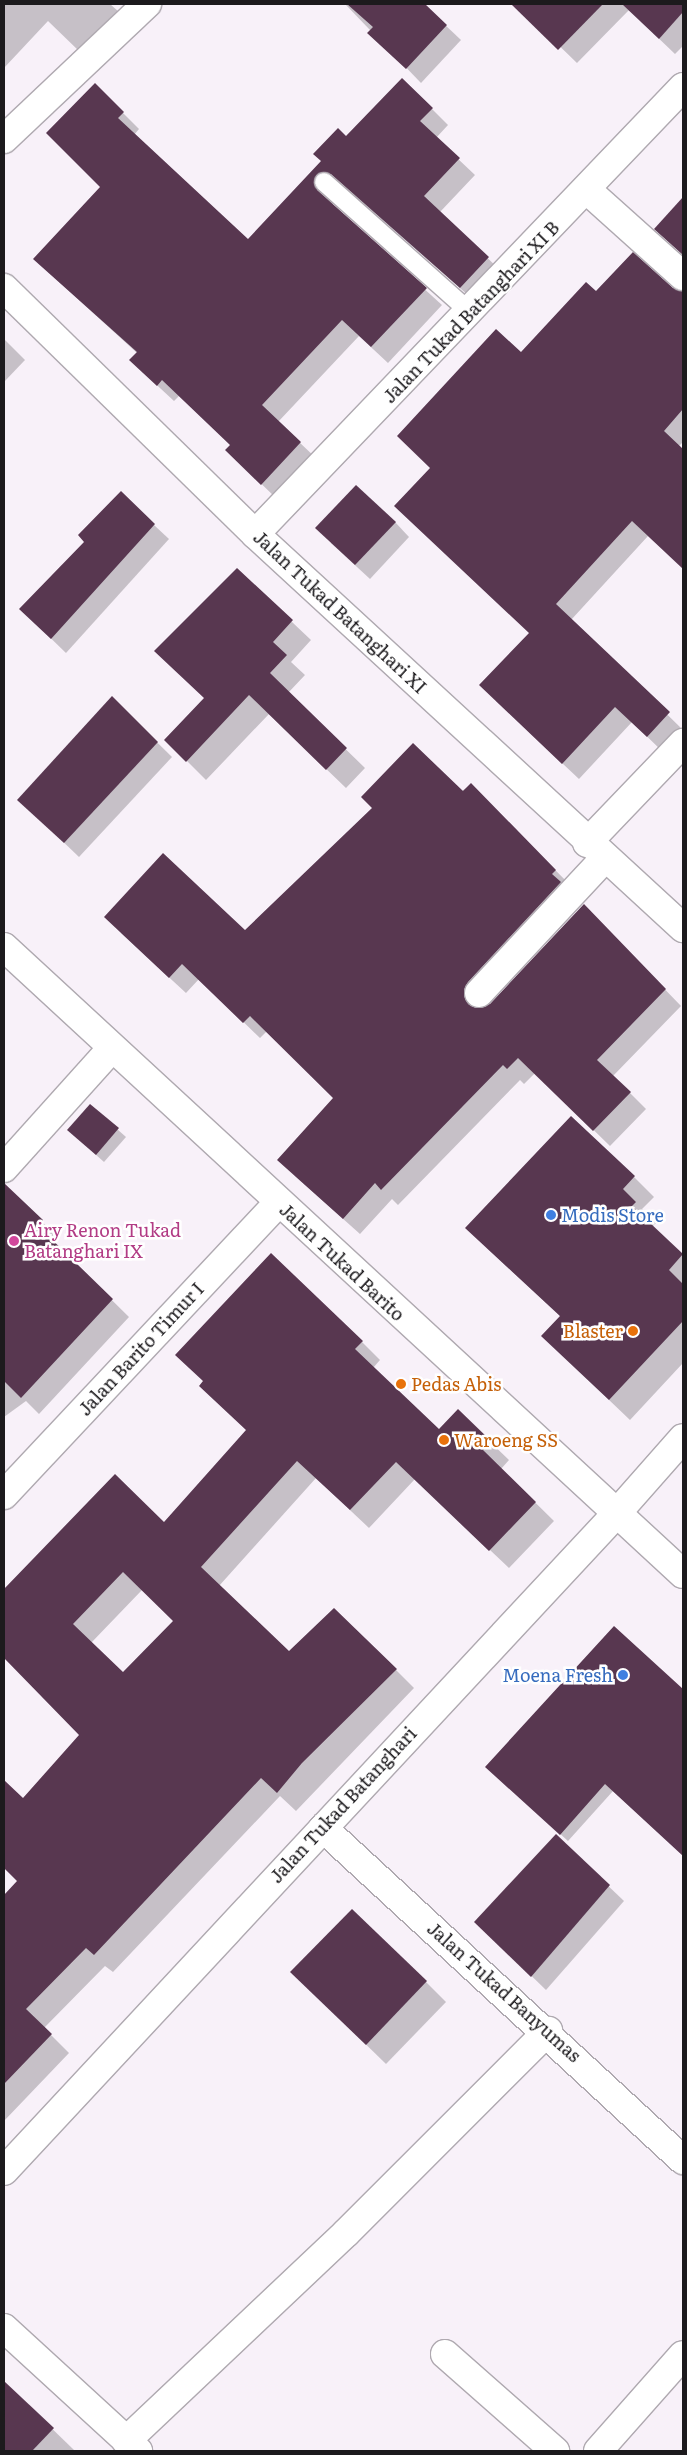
<!DOCTYPE html>
<style>
body{margin:0}
#map{position:relative;width:687px;height:2455px;overflow:hidden;background:#f8f1f9;font-family:Literata,serif}
div>[style]{position:absolute}
[style*='--x']{left:calc(var(--x)*1px);top:calc(var(--y)*1px);width:calc(var(--w)*1px);rotate:calc(var(--a)*1deg)}
.shadow>*{inset:0;background:#0003}
.building>*{inset:0;background:#583750}
.roads{filter:drop-shadow(1px 0 #afa9b0) drop-shadow(-1px 0 #afa9b0) drop-shadow(0 1px #afa9b0) drop-shadow(0 -1px #afa9b0)}
.lane>*{height:18px;margin:-9px;padding:0 9px;transform-origin:9px;border-radius:9px;background:#fff}
.street>*{height:28px;margin:-14px;padding:0 14px;transform-origin:14px;border-radius:14px;background:#fff}
.secondary>*{height:28px;margin:-14px;padding:0 14px;transform-origin:14px;border-radius:14px;background:#fff}
.dots>*{width:14px;height:14px;translate:-50% -50%;box-sizing:border-box;border:2px solid #fff;border-radius:50%}
span{translate:-50% -50%;white-space:nowrap;text-align:center;line-height:1.15;-webkit-text-stroke:5px #fff;paint-order:stroke}
.street-label{font-size:18px;color:#1c1a1d}
.shop-label{font-size:18px;color:#366cbe}
.left{translate:0 -50%;text-align:left}
.right{translate:-100% -50%;text-align:right}
.hotel-label{font-size:18px;color:#b23c85}
.food-label{font-size:18px;color:#c56008}
.frame{position:absolute;inset:0;border:5px solid #1c1a1d;pointer-events:none}
</style>
<div id="map">
<div class="shadow">
<i style="clip-path:polygon(4px 4px,110px 4px,119px 12px,81px 53px,48px 21px,4px 68px)"></i>
<i style="clip-path:polygon(345px 4px,423px 4px,461px 40px,421px 83px)"></i>
<i style="clip-path:polygon(516px 4px,683px 4px,683px 46px,675px 54px,629px 10px,577px 63px)"></i>
<i style="clip-path:polygon(95px 85px,139px 129px,134px 135px,248px 241px,346px 138px,432px 109px,448px 125px,436px 138px,475px 175px,440px 212px,504px 274px,477px 303px,348px 190px,332px 190px,333px 206px,442px 305px,388px 363px,359px 336px,278px 422px,317px 459px,278px 500px,243px 466px,231px 445px,179px 396px,174px 401px,147px 376px,137px 353px,34px 259px,102px 187px)"></i>
<i style="clip-path:polygon(683px 198px,683px 255px,656px 229px)"></i>
<i style="clip-path:polygon(672px 289px,683px 291px,683px 442px,679px 446px,683px 451px,683px 568px,648px 536px,571px 620px,683px 730px,663px 752px,632px 722px,579px 779px,496px 701px,530px 633px,431px 468px,521px 354px,596px 293px)"></i>
<i style="clip-path:polygon(4px 339px,25px 360px,4px 382px)"></i>
<i style="clip-path:polygon(395px 522px,409px 537px,370px 579px,331px 543px)"></i>
<i style="clip-path:polygon(154px 525px,169px 539px,66px 653px,35px 623px)"></i>
<i style="clip-path:polygon(237px 570px,311px 640px,291px 662px,305px 675px,288px 693px,365px 768px,346px 788px,269px 714px,206px 780px,166px 740px,205px 698px)"></i>
<i style="clip-path:polygon(112px 698px,172px 757px,79px 857px,34px 814px)"></i>
<i style="clip-path:polygon(471px 785px,572px 887px,478px 1009px,491px 1005px,600px 922px,681px 1006px,613px 1076px,646px 1109px,610px 1146px,535px 1073px,524px 1084px,520px 1080px,398px 1205px,392px 1199px,360px 1234px,295px 1176px,335px 1098px,267px 1031px,260px 1038px,199px 979px,186px 993px,121px 933px,245px 932px)"></i>
<i style="clip-path:polygon(90px 1105px,126px 1137px,104px 1162px,76px 1137px)"></i>
<i style="clip-path:polygon(634px 1177px,654px 1197px,642px 1209px,656px 1223px,652px 1227px,683px 1256px,683px 1363px,630px 1420px,542px 1336px,561px 1317px,487px 1248px)"></i>
<i style="clip-path:polygon(10px 1191px,59px 1238px,54px 1243px,129px 1317px,39px 1414px,26px 1401px,4px 1417px,4px 1197px)"></i>
<i style="clip-path:polygon(evenodd,362px 1342px,380px 1360px,373px 1368px,439px 1431px,458px 1411px,509px 1460px,501px 1469px,554px 1521px,509px 1568px,415px 1479px,369px 1528px,316px 1478px,219px 1586px,289px 1653px,396px 1670px,414px 1688px,296px 1811px,280px 1796px,113px 1972px,105px 1966px,44px 2028px,69px 2053px,4px 2121px,4px 1897px,18px 1881px,4px 1868px,4px 1781px,23px 1800px,81px 1735px,4px 1657px,4px 1590px,115px 1476px,164px 1523px,362px 1342px,142px 1590px,175px 1621px,123px 1674px,91px 1643px,142px 1590px)"></i>
<i style="clip-path:polygon(614px 1628px,683px 1691px,683px 1855px,613px 1791px,568px 1841px,494px 1774px)"></i>
<i style="clip-path:polygon(556px 1836px,624px 1901px,546px 1990px,490px 1936px)"></i>
<i style="clip-path:polygon(426px 1982px,446px 2002px,386px 2064px,312px 1992px)"></i>
<i style="clip-path:polygon(4px 2382px,74px 2450px,72px 2451px,4px 2451px)"></i>
</div>
<div class="building">
<i style="clip-path:polygon(347px 4px,425px 4px,447px 25px,406px 69px,367px 33px,373px 27px)"></i>
<i style="clip-path:polygon(511px 4px,603px 4px,558px 50px)"></i>
<i style="clip-path:polygon(622px 4px,683px 4px,683px 12px,659px 39px)"></i>
<i style="clip-path:polygon(402px 78px,433px 108px,420px 121px,460px 158px,424px 196px,489px 257px,460px 288px,331px 174px,316px 175px,317px 190px,427px 288px,371px 347px,342px 320px,262px 405px,301px 442px,261px 485px,225px 450px,230px 445px,162px 380px,157px 386px,129px 360px,137px 352px,33px 259px,100px 187px,46px 133px,95px 83px,124px 112px,118px 118px,248px 239px,321px 161px,313px 154px,338px 128px,346px 136px)"></i>
<i style="clip-path:polygon(683px 197px,683px 255px,654px 229px)"></i>
<i style="clip-path:polygon(633px 252px,673px 288px,683px 291px,683px 409px,664px 431px,683px 449px,683px 569px,632px 521px,556px 604px,670px 712px,647px 737px,615px 707px,562px 764px,479px 685px,529px 633px,394px 506px,430px 468px,397px 436px,496px 329px,521px 352px,586px 282px,596px 291px)"></i>
<i style="clip-path:polygon(356px 485px,396px 522px,355px 565px,315px 528px)"></i>
<i style="clip-path:polygon(121px 491px,155px 524px,51px 639px,19px 609px,84px 542px,78px 535px)"></i>
<i style="clip-path:polygon(237px 568px,293px 620px,273px 642px,287px 655px,270px 673px,347px 748px,326px 770px,249px 695px,186px 762px,164px 740px,204px 698px,154px 651px)"></i>
<i style="clip-path:polygon(112px 696px,158px 742px,64px 843px,17px 800px)"></i>
<i style="clip-path:polygon(413px 743px,463px 791px,471px 783px,556px 870px,552px 874px,561px 882px,468px 982px,464px 990px,468px 1004px,476px 1008px,490px 1004px,584px 904px,666px 989px,597px 1060px,631px 1092px,593px 1131px,518px 1058px,507px 1069px,503px 1065px,381px 1190px,375px 1183px,343px 1219px,277px 1160px,333px 1098px,250px 1016px,243px 1023px,182px 964px,169px 978px,104px 917px,163px 853px,245px 930px,372px 808px,361px 797px)"></i>
<i style="clip-path:polygon(90px 1104px,119px 1128px,96px 1155px,67px 1130px)"></i>
<i style="clip-path:polygon(571px 1116px,635px 1176px,623px 1189px,636px 1202px,632px 1206px,683px 1254px,669px 1270px,683px 1284px,683px 1321px,609px 1400px,541px 1336px,560px 1316px,465px 1228px)"></i>
<i style="clip-path:polygon(4px 1183px,43px 1220px,38px 1226px,113px 1299px,21px 1398px,4px 1381px)"></i>
<i style="clip-path:polygon(evenodd,271px 1253px,363px 1341px,355px 1349px,439px 1429px,458px 1409px,491px 1441px,483px 1450px,536px 1502px,489px 1551px,396px 1462px,350px 1510px,297px 1461px,201px 1567px,289px 1651px,334px 1608px,397px 1669px,302px 1763px,277px 1793px,261px 1778px,94px 1955px,86px 1948px,26px 2009px,52px 2034px,4px 2084px,4px 1895px,17px 1881px,4px 1868px,4px 1780px,23px 1798px,79px 1735px,4px 1658px,4px 1589px,115px 1474px,164px 1522px,246px 1430px,199px 1386px,203px 1381px,175px 1355px,271px 1253px,123px 1572px,173px 1621px,123px 1672px,73px 1624px,123px 1572px)"></i>
<i style="clip-path:polygon(614px 1626px,683px 1689px,683px 1856px,605px 1784px,560px 1835px,485px 1767px)"></i>
<i style="clip-path:polygon(556px 1834px,610px 1885px,531px 1977px,474px 1922px)"></i>
<i style="clip-path:polygon(352px 1909px,427px 1981px,366px 2045px,290px 1972px)"></i>
<i style="clip-path:polygon(4px 2381px,54px 2428px,32px 2451px,4px 2451px)"></i>
</div>
<div class="roads">
<div class="lane">
<i style="--x:324;--y:182;--w:197;--a:41.7"></i>
</div>
<div class="street">
<i style="--x:4;--y:139;--w:197;--a:-43.4"></i>
<i style="--x:587;--y:190;--w:129;--a:41.9"></i>
<i style="--x:4;--y:288;--w:351;--a:44.4"></i>
<i style="--x:255;--y:534;--w:582;--a:42.63"></i>
<i style="--x:255;--y:534;--w:619;--a:-46.24"></i>
<i style="--x:587;--y:843;--w:139;--a:-46.2"></i>
<i style="--x:479;--y:993;--w:185;--a:-47"></i>
<i style="--x:4;--y:1168;--w:161;--a:-48"></i>
<i style="--x:4;--y:1495;--w:400;--a:-46.8"></i>
<i style="--x:616;--y:1514;--w:101;--a:-48.6"></i>
<i style="--x:323;--y:1828;--w:490;--a:42.7"></i>
<i style="--x:4;--y:2328;--w:182;--a:42.5"></i>
<i style="--x:445;--y:2354;--w:147;--a:41.4"></i>
<i style="--x:126;--y:2441;--w:303;--a:-43.4"></i>
<i style="--x:346;--y:2233;--w:286;--a:-45"></i>
<i style="--x:598;--y:2451;--w:128;--a:-48.5"></i>
</div>
<div class="secondary">
<i style="--x:4;--y:947;--w:924;--a:42.72"></i>
<i style="--x:4;--y:2171;--w:898;--a:-47.03"></i>
</div>
</div>
<div class="dots">
<i style="left:551px;top:1215px;background:#3f7fe0"></i>
<i style="left:14px;top:1241px;background:#d1479c"></i>
<i style="left:633px;top:1331px;background:#e8710a"></i>
<i style="left:401px;top:1384px;background:#e8710a"></i>
<i style="left:444px;top:1440px;background:#e8710a"></i>
<i style="left:623px;top:1675px;background:#3f7fe0"></i>
</div>
<div class="street-label">
<span style="left:471px;top:312px;rotate:-46deg">Jalan Tukad Batanghari XI B</span>
<span style="left:340px;top:612px;rotate:43deg">Jalan Tukad Batanghari XI</span>
<span style="left:342px;top:1262px;rotate:43deg">Jalan Tukad Barito</span>
<span style="left:141px;top:1349px;rotate:-47deg">Jalan Barito Timur I</span>
<span style="left:343px;top:1805px;rotate:-47deg">Jalan Tukad Batanghari</span>
<span style="left:504px;top:1992px;rotate:42deg">Jalan Tukad Banyumas</span>
</div>
<div class="shop-label">
<span class="left" style="left:561px;top:1215px">Modis Store</span>
<span class="right" style="left:613px;top:1675px">Moena Fresh</span>
</div>
<div class="hotel-label">
<span class="left" style="left:24px;top:1241px">Airy Renon Tukad<br>Batanghari IX</span>
</div>
<div class="food-label">
<span class="right" style="left:623px;top:1331px">Blaster</span>
<span class="left" style="left:411px;top:1384px">Pedas Abis</span>
<span class="left" style="left:454px;top:1440px">Waroeng SS</span>
</div>
<div class="frame"></div>
</div>
